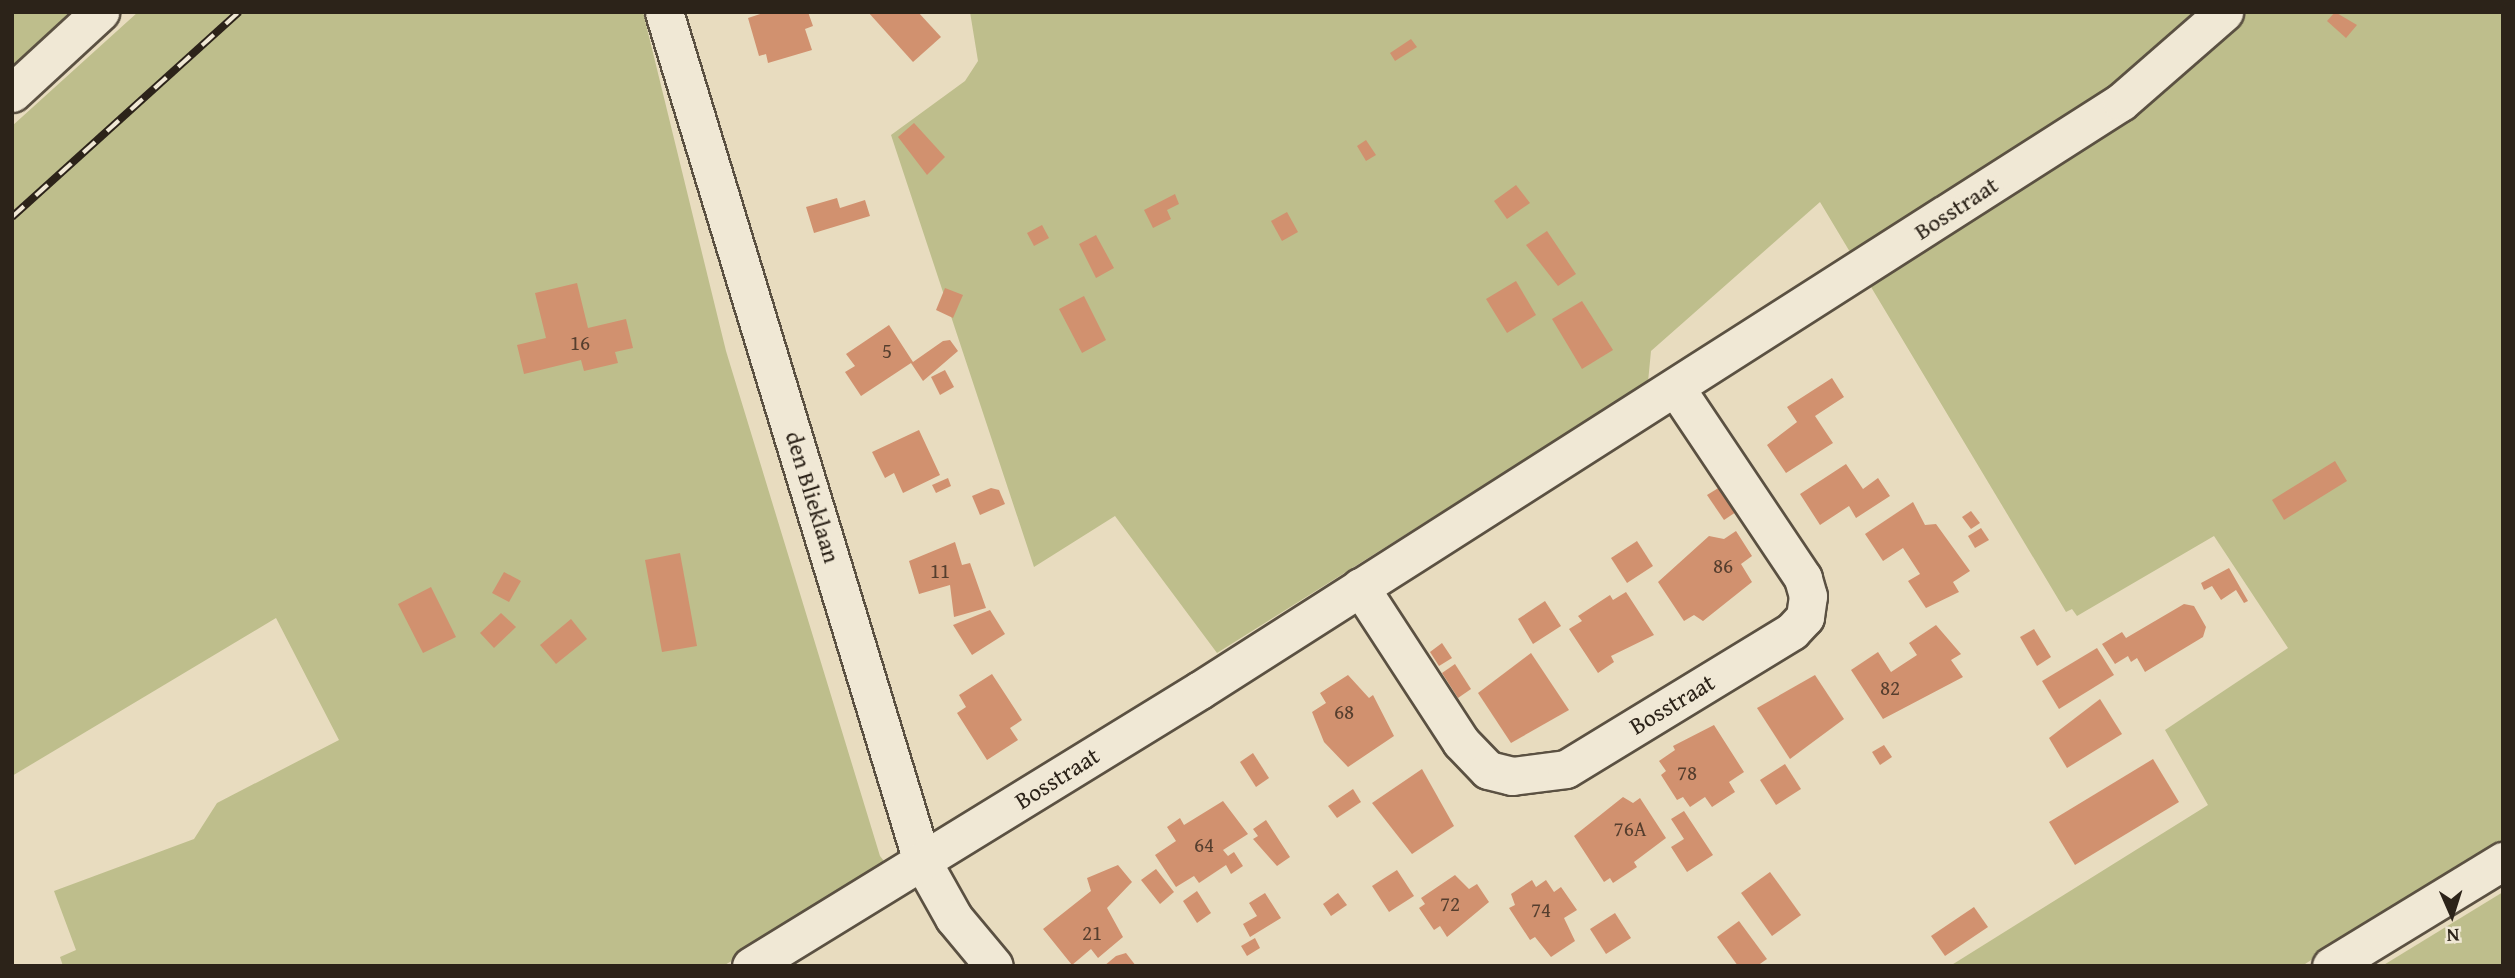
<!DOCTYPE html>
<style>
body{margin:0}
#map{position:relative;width:2515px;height:978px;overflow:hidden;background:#e8dcbf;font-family:"Gentium Book Plus",serif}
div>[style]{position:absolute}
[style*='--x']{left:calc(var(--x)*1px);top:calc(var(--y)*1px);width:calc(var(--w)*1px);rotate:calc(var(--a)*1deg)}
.green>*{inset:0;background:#bebe8c}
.building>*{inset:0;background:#d1916f}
.roads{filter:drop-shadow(2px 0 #5b5142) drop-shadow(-2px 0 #5b5142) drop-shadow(0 2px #5b5142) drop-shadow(0 -2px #5b5142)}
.minor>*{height:37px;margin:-18.5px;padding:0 18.5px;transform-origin:18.5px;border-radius:18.5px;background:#f0e8d5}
.rail>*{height:8px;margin-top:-4px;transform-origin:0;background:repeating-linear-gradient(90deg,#f0e8d5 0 16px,#2c2319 0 32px);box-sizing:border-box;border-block:2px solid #2c2319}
span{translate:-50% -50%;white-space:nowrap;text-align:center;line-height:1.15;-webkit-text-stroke:7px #f0e8d5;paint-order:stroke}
.number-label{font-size:21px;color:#553e2e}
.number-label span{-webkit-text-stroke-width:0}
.street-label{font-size:24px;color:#2c2319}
.frame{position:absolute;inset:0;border:14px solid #2c2319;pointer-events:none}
.north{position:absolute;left:2417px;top:880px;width:70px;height:70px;-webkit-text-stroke:5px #f0e8d5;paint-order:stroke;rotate:177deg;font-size:19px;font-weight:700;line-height:28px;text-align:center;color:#2c2319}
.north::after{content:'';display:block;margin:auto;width:24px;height:32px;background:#2c2319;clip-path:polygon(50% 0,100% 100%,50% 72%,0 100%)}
</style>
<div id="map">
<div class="green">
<i style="clip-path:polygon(12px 12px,78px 12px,12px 72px)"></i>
<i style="clip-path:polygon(138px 12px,643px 12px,726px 351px,880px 856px,890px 869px,723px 966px,63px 966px,60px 957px,76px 950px,54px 891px,194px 839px,217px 803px,339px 740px,276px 618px,12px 776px,12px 126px)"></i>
<i style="clip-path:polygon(970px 12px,2503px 12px,2503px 848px,2446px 884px,2441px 877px,2415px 892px,2302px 966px,1950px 966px,2208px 805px,2165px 730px,2288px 648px,2214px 536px,2077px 616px,2072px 609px,2066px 612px,1820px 202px,1651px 351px,1648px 382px,1217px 653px,1115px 516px,1034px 567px,891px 135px,965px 81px,978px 61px)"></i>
<i style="clip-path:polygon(2503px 892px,2503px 966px,2382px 966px)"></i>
</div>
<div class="building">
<i style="clip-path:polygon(766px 12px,808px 12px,813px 26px,805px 29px,812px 50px,768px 63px,766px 54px,759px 56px,748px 18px)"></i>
<i style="clip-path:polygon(868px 12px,918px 12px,941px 37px,913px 62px)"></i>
<i style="clip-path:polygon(2335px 12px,2357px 25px,2346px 38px,2327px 21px)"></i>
<i style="clip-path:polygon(1411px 39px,1417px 47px,1395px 61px,1390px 53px)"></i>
<i style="clip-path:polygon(914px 123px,945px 157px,927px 175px,898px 137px)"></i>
<i style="clip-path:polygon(1366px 140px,1376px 155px,1366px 161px,1357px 146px)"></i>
<i style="clip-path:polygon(1516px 185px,1530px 203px,1507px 219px,1494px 201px)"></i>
<i style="clip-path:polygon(1175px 194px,1179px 204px,1167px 210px,1171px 219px,1153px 228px,1144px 210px)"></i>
<i style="clip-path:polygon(837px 198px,840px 208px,865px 200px,870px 216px,814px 233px,806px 207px)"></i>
<i style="clip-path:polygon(1287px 212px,1298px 232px,1282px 241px,1271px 221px)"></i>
<i style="clip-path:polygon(1042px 225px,1049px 238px,1034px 246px,1027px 233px)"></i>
<i style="clip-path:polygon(1547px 231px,1576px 274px,1558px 286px,1526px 245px)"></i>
<i style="clip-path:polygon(1096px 235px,1114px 268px,1096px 278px,1079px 244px)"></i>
<i style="clip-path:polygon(1516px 281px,1536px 315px,1507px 333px,1486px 299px)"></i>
<i style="clip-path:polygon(577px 283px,588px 328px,626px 319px,633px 348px,615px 352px,618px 363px,584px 371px,581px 360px,524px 374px,517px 345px,546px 338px,535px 293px)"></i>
<i style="clip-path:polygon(945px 288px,963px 295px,953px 318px,936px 310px)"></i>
<i style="clip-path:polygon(1084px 296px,1106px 340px,1082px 353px,1059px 309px)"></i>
<i style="clip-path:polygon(1582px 301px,1613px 350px,1582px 369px,1552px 319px)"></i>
<i style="clip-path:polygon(889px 325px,913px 362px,943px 341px,950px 340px,958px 351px,923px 381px,911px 363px,861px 396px,845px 372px,855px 366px,846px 354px)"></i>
<i style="clip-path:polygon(945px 370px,954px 387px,940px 395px,931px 377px)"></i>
<i style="clip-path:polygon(1832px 378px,1844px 397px,1815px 416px,1833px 443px,1786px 473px,1767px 445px,1797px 422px,1787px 407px)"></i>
<i style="clip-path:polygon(919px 430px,940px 475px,903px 493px,894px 473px,885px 478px,872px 452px)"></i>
<i style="clip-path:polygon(2335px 461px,2347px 481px,2284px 520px,2272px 500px)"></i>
<i style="clip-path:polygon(1846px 464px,1863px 489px,1878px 478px,1890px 496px,1856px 518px,1849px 506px,1820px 525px,1800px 494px)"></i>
<i style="clip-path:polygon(948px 478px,951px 486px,936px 493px,932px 485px)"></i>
<i style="clip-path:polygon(1720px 487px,1736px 512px,1724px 520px,1707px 495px)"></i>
<i style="clip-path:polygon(991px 488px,999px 490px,1005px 504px,980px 515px,972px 496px)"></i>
<i style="clip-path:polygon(1913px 502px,1925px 525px,1936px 524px,1970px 571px,1953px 582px,1959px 592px,1926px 608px,1908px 581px,1920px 574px,1903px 548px,1883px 561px,1865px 534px)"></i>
<i style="clip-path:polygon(1971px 511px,1980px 523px,1971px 529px,1962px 517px)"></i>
<i style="clip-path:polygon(1981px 528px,1989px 540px,1975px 548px,1968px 536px)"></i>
<i style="clip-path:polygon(1736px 531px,1752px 556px,1741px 564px,1752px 582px,1703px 621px,1694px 615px,1684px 621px,1658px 582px,1709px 536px,1724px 539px)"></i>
<i style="clip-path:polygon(1637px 541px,1653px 566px,1627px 583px,1611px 558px)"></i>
<i style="clip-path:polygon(955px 542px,962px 565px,970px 563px,986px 608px,954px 617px,950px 585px,919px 594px,909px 561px)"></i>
<i style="clip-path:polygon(680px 553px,697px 646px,662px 652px,645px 560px)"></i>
<i style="clip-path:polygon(2229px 568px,2248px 601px,2244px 603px,2236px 590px,2221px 600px,2212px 586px,2204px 590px,2201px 583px)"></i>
<i style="clip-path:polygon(504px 572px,521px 581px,509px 602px,492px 593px)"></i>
<i style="clip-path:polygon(431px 587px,456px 637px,423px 653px,398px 604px)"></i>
<i style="clip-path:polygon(1626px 592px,1654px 635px,1611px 656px,1614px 662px,1598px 673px,1569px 629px,1582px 621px,1578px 616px,1610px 595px,1613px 600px)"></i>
<i style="clip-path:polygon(1545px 601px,1561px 626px,1533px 644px,1518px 619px)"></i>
<i style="clip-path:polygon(2184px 604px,2194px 606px,2206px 627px,2203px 637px,2145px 672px,2137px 658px,2131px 662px,2128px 656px,2115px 664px,2102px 644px,2122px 632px,2126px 638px)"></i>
<i style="clip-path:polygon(990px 610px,1005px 634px,972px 655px,953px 625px)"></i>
<i style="clip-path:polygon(501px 613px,516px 627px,494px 648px,480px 633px)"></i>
<i style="clip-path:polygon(571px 619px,587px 639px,556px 664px,540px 645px)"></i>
<i style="clip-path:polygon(1936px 625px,1961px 654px,1951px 660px,1963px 677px,1883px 719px,1851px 670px,1878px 652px,1891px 672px,1917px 655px,1909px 643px)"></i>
<i style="clip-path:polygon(2034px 629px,2051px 657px,2037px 666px,2020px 637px)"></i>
<i style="clip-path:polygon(1442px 643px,1452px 658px,1439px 666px,1430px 652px)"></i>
<i style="clip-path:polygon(2097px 648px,2114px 675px,2059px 709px,2042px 681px)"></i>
<i style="clip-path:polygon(1531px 653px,1569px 710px,1511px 743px,1478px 693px)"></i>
<i style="clip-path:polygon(1455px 664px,1471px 689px,1458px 698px,1442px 673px)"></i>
<i style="clip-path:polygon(992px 674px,1022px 720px,1010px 728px,1018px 740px,987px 760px,957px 713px,966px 707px,959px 695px)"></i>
<i style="clip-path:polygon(1348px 675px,1369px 698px,1373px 695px,1394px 736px,1348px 767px,1324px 742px,1312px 712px,1326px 703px,1320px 693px)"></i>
<i style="clip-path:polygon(1815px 675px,1844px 719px,1790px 759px,1757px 708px)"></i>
<i style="clip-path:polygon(2100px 699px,2122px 734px,2067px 768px,2049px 738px)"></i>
<i style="clip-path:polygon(1714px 725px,1744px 772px,1729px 782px,1735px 792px,1712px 807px,1705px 797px,1690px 807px,1683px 797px,1677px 800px,1661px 775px,1666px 771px,1659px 761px,1675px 750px,1673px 746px)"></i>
<i style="clip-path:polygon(1884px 745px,1892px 757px,1880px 765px,1872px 752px)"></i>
<i style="clip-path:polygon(1253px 753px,1269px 778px,1256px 787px,1240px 762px)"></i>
<i style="clip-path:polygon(2153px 759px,2179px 802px,2075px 865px,2049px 822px)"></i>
<i style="clip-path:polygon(1785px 764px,1801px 789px,1776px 805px,1760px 780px)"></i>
<i style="clip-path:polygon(1422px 769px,1454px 826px,1412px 854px,1372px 803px)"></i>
<i style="clip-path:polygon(1353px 789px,1361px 802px,1337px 818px,1328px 806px)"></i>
<i style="clip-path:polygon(1623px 797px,1633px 803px,1640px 798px,1666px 838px,1634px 862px,1637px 867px,1613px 883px,1610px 878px,1604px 882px,1574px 836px)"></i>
<i style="clip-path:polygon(1223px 801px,1248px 834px,1223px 850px,1228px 856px,1234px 852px,1243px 866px,1231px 874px,1226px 865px,1199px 883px,1194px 876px,1176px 887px,1155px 855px,1176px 841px,1167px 827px,1180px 818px,1184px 825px)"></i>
<i style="clip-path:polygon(1684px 811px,1713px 855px,1687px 872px,1671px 847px,1684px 839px,1671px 819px)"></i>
<i style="clip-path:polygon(1266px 820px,1290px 857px,1277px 866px,1253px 839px,1258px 836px,1253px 829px)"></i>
<i style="clip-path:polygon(1118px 865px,1132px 882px,1107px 908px,1123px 937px,1098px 958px,1091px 949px,1072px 965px,1043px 929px,1091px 891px,1087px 878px)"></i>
<i style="clip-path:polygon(1156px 869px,1174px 892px,1160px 904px,1141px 880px)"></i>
<i style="clip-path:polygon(1397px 870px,1414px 896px,1389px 912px,1372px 886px)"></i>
<i style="clip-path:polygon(1770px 872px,1801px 915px,1772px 936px,1741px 893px)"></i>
<i style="clip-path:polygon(1455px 875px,1469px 889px,1477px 884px,1489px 902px,1447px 937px,1440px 926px,1434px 930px,1419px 908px,1425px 904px,1421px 898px)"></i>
<i style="clip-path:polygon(1532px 880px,1536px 887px,1546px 880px,1554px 892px,1561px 887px,1577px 910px,1564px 918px,1575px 941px,1551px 957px,1535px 937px,1530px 940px,1509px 908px,1515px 905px,1511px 894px)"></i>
<i style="clip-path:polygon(1197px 891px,1211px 913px,1197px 923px,1183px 901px)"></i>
<i style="clip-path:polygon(1265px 893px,1281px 918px,1250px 937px,1243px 924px,1257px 916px,1249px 903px)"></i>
<i style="clip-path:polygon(1338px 893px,1347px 905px,1331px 916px,1323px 904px)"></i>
<i style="clip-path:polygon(1974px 907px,1988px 927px,1945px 956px,1931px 936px)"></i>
<i style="clip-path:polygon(1615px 913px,1631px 938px,1606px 954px,1590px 929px)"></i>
<i style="clip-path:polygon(1739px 921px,1767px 959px,1757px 966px,1738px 966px,1717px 937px)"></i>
<i style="clip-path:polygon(1255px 938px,1260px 948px,1247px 956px,1241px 946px)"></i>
<i style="clip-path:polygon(1126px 953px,1136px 966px,1104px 966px,1116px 956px)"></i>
</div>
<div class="roads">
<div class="minor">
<i style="--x:664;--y:12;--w:887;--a:73.1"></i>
<i style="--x:922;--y:861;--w:65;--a:60.7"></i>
<i style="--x:954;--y:918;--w:62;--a:50.2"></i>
<i style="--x:12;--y:93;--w:120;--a:-42.6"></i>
<i style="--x:1360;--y:587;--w:185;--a:56.9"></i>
<i style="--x:1461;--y:742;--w:39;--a:46"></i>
<i style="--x:1488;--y:770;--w:25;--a:14"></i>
<i style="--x:1512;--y:776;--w:54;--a:-7.4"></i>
<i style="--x:1566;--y:769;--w:265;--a:-31.4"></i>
<i style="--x:1792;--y:631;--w:19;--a:-47"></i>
<i style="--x:1805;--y:617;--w:21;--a:-82"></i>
<i style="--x:1808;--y:596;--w:19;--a:-106"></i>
<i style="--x:1803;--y:578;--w:229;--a:-123.8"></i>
<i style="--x:751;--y:966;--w:527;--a:-31.58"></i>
<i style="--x:1200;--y:690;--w:1093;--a:-32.56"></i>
<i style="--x:2121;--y:102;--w:137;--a:-41.1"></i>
<i style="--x:2331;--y:966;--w:202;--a:-31.4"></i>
</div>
</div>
<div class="rail">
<i style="--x:12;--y:217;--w:306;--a:-42.1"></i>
</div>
<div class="number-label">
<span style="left:580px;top:343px">16</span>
<span style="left:887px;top:351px">5</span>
<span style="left:1723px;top:566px">86</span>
<span style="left:940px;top:571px">11</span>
<span style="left:1890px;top:688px">82</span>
<span style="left:1344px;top:712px">68</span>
<span style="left:1687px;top:773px">78</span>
<span style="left:1630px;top:829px">76A</span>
<span style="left:1204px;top:845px">64</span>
<span style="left:1450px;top:904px">72</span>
<span style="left:1541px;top:910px">74</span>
<span style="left:1092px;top:933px">21</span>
</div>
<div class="street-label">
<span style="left:1956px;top:208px;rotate:-33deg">Bosstraat</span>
<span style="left:813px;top:497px;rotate:73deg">den Blieklaan</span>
<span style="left:1672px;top:704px;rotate:-31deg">Bosstraat</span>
<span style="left:1057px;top:778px;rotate:-32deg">Bosstraat</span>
</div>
<div class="frame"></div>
<div class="north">N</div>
</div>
